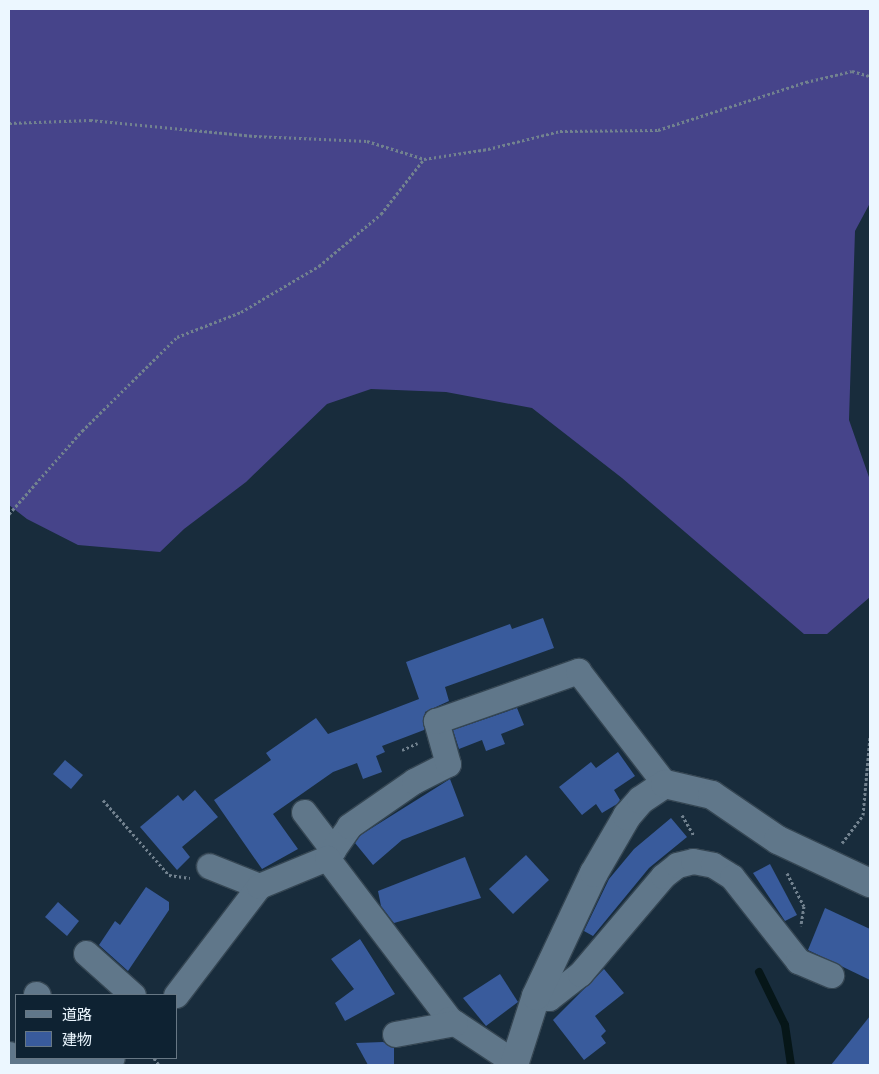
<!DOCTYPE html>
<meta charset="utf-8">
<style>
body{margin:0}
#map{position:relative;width:879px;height:1074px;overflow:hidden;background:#182c3c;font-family:"Sofia Sans Condensed","Noto Sans JP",sans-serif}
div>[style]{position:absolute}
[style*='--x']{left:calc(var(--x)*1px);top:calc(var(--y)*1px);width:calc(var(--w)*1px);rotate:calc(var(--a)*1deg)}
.forest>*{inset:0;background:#46448a}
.stream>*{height:8px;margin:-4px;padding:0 4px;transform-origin:4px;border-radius:4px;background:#061618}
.building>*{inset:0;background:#395b9c}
.path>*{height:3px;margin-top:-1.5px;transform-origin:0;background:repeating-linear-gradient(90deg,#72828f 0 2.5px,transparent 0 5px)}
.roads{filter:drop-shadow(1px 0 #354653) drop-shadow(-1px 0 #354653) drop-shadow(0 1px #354653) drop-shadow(0 -1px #354653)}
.minor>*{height:25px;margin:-12.5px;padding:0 12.5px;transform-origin:12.5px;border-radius:12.5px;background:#60778a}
.tertiary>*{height:28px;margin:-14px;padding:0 14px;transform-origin:14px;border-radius:14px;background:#60778a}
span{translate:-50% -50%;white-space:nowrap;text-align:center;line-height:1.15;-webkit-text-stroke:4px #0e2232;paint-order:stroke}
.frame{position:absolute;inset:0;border:10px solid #ecf7ff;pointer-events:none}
.legend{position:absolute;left:15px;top:994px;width:162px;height:65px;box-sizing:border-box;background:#0e2232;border:1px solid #677784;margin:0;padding:6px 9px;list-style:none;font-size:15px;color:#ecf7ff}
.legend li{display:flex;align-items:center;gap:10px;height:25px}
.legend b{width:25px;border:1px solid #677784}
</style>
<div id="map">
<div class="forest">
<i style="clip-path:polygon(9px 9px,870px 9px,870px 203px,855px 231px,849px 420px,870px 480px,870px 597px,827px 634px,804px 634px,622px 478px,532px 408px,446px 392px,371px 389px,327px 404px,246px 482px,184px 529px,160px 552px,78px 545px,27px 519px,9px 505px)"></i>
</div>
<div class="stream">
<i style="--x:759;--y:972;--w:59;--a:63.9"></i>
<i style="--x:785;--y:1025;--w:40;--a:81.5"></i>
</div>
<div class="building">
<i style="clip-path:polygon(543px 618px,554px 648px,445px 687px,449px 701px,425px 712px,424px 730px,382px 746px,385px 752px,376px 756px,382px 772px,363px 779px,357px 763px,333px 772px,273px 814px,298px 849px,262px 869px,214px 800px,271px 760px,266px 753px,316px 718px,328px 734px,419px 699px,406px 662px,510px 624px,512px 629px)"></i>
<i style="clip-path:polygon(517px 708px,524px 725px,501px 734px,505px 744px,486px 751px,482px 740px,459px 749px,453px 730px)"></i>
<i style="clip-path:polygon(618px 752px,635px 776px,614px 790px,620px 800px,617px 804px,602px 813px,596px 804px,582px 815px,559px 787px,591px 762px,596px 768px)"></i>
<i style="clip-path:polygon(65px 760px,83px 775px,71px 789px,53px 774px)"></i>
<i style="clip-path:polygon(450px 779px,464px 816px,402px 840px,373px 865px,355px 843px,359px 836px)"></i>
<i style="clip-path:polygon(195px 790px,218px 817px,182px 847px,190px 857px,177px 870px,140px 827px,178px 795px,183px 801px)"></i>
<i style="clip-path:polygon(671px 818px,687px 837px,649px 868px,593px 936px,584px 931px,609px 879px,634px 849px)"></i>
<i style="clip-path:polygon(526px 855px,549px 880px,513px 914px,489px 889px)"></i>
<i style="clip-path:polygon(465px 857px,481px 898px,394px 923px,381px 906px,378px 891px)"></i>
<i style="clip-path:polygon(770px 864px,797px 915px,785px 921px,753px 873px)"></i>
<i style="clip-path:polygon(146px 887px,169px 902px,169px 910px,128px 971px,99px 945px,115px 921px,120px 925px)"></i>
<i style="clip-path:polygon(58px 902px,79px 921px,67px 936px,45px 917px)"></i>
<i style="clip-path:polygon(825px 908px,870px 929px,870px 980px,808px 950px)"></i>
<i style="clip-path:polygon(360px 939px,395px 994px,345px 1021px,335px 1003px,354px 989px,331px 959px)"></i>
<i style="clip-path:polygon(604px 969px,624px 993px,595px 1016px,606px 1031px,601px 1036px,606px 1043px,584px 1060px,553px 1020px)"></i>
<i style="clip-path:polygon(500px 974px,518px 1002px,486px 1026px,463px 998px)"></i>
<i style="clip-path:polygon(870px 1016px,870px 1065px,831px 1065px)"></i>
<i style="clip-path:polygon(383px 1042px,394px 1048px,394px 1065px,368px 1065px,356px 1043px)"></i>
</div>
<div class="path">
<i style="--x:9;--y:123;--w:81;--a:-2.1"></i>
<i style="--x:90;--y:120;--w:165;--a:5.6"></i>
<i style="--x:254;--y:136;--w:113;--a:2.5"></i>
<i style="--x:367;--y:141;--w:60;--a:17.5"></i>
<i style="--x:424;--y:159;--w:65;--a:-8.9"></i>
<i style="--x:488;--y:149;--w:74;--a:-14"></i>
<i style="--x:560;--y:131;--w:98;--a:-0.6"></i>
<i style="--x:658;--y:130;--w:156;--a:-18"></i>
<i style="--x:806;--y:82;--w:47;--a:-13.4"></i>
<i style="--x:852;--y:71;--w:19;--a:16"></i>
<i style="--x:9;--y:514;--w:111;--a:-48.7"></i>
<i style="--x:82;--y:431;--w:134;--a:-44.7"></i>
<i style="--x:177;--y:337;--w:69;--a:-21.3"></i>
<i style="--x:241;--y:312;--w:91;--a:-30.5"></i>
<i style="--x:319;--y:266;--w:81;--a:-40"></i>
<i style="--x:381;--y:214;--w:70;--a:-52"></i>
<i style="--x:402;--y:750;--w:17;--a:-24"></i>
<i style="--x:103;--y:800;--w:100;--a:48.7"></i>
<i style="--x:169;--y:875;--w:21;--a:8"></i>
<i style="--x:682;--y:815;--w:24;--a:60"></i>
<i style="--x:842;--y:843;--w:35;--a:-53"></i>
<i style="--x:863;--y:815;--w:79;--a:-84.9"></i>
<i style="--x:787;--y:873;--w:37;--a:63"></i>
<i style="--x:804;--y:906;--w:20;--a:99"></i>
<i style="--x:154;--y:1058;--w:9;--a:54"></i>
</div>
<div class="roads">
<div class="minor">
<i style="--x:304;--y:812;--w:48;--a:52.7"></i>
<i style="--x:327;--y:858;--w:39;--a:-55"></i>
<i style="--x:349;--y:826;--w:79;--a:-34.7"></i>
<i style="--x:414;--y:781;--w:38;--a:-27"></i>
<i style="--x:448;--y:764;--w:45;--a:-105.6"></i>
<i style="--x:436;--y:721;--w:151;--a:-19.4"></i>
<i style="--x:578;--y:671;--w:143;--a:52.4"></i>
<i style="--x:209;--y:866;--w:54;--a:21.8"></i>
<i style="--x:86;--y:953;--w:63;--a:41.8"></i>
<i style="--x:36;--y:994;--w:2;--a:27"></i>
<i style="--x:176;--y:995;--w:137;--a:-52.7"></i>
<i style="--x:259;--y:886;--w:74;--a:-22.4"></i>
<i style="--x:327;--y:858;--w:202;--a:52.8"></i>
<i style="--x:449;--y:1019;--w:78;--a:33.5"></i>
<i style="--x:536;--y:996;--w:13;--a:9"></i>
<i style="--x:549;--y:998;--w:39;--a:-38"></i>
<i style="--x:580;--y:974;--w:128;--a:-49.7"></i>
<i style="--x:663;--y:876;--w:18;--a:-38"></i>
<i style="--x:677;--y:865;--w:16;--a:-14"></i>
<i style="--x:693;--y:861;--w:20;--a:11"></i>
<i style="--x:713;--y:865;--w:22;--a:32"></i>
<i style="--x:732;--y:877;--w:107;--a:51.8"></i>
<i style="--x:798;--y:961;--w:36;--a:23"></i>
<i style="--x:395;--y:1034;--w:61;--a:-10.4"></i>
<i style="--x:9;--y:1054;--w:20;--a:33"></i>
<i style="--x:40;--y:1065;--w:72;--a:-5.6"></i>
</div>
<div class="tertiary">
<i style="--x:514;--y:1065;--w:72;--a:-72.3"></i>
<i style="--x:536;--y:996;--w:136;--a:-64.8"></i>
<i style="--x:594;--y:873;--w:66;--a:-59.9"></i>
<i style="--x:627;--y:816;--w:21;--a:-49"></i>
<i style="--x:641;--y:800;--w:29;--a:-34"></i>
<i style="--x:665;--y:784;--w:48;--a:13.2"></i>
<i style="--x:712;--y:795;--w:80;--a:34.3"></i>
<i style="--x:778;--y:840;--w:102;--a:25.1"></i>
</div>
</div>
<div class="frame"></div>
<ul class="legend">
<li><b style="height:6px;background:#60778a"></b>道路</li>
<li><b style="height:14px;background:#395b9c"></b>建物</li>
</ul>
</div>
